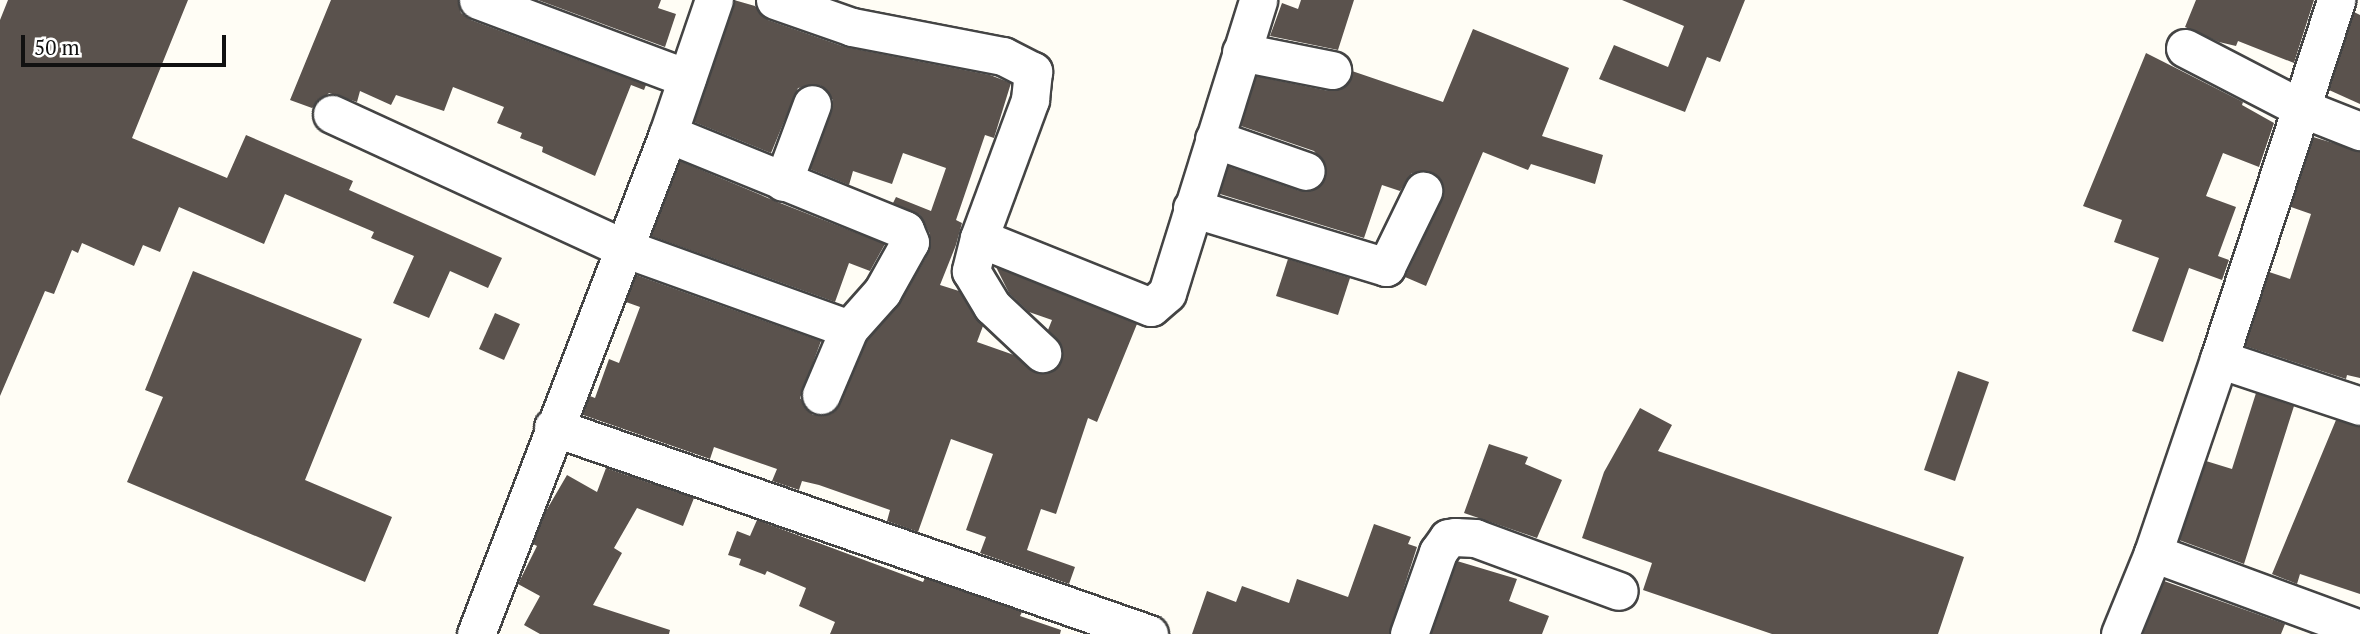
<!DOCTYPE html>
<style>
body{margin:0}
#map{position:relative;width:2360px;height:634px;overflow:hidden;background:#fffdf5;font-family:"PT Serif",serif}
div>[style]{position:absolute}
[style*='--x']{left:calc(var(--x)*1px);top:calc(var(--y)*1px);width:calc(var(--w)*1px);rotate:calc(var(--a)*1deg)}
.building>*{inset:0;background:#5a524d}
.roads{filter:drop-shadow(2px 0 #444) drop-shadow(-2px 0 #444) drop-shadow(0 2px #444) drop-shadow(0 -2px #444)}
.minor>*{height:37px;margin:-18.5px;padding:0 18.5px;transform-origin:18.5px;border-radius:18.5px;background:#fff}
span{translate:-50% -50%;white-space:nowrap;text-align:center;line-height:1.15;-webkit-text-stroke:7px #fff;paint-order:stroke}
.scale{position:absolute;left:21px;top:35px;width:205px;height:32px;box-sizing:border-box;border:4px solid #111;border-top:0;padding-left:9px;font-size:21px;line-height:24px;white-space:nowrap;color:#111;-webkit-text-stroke:5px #fff;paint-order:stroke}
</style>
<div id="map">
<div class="building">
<i style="clip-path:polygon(8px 0,188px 0,132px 138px,227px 178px,246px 135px,353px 181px,349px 190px,502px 258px,488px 288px,450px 271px,429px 318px,393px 303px,414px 256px,371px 238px,374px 232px,285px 194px,264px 244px,179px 207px,160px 252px,143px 245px,134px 266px,82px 243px,78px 253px,72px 250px,54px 294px,45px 291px,0 396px,0 20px)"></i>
<i style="clip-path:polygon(331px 0,458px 0,461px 13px,471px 20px,646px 85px,644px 90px,631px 85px,595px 176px,542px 152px,543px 147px,520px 138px,522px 133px,497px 123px,504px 107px,453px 87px,444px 111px,396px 95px,391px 105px,360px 91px,357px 102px,329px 93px,312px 108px,290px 100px)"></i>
<i style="clip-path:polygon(538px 0,661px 0,658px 8px,676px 14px,665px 47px)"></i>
<i style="clip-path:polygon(734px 0,755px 6px,768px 20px,845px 47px,990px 75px,1011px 83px,994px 138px,985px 135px,956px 220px,962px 223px,956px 245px,940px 285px,959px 291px,983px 326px,977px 342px,1014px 355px,1038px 374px,1049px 373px,1062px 358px,1062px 346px,1048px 330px,1052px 320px,1029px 312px,1009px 293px,996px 267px,1137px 324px,1097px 422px,1088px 418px,1056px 514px,1041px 509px,1027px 550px,1075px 567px,1069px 584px,980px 553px,986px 537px,966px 530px,993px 454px,951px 439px,918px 532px,887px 521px,890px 510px,819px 485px,802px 481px,799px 490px,772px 481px,777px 469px,714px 447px,710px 459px,583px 415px,590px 396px,595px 398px,609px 359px,619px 363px,640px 307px,626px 302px,636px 275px,821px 341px,800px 398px,813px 415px,833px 412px,867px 340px,900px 303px,929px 252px,930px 234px,920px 215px,893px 203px,896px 197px,931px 211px,946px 168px,903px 153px,892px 184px,853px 171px,849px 185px,810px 169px,832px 111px,833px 100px,820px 85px,798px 88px,771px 153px,694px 122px)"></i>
<i style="clip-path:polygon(1301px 0,1354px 0,1338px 50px,1270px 36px,1282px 3px,1298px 9px)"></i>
<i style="clip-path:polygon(1622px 0,1745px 0,1720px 62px,1707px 57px,1685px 112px,1599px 79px,1614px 45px,1668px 67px,1684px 26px)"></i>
<i style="clip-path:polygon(2196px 0,2314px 0,2294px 63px,2238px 41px,2236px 46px,2219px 42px,2185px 27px)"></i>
<i style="clip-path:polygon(2354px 12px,2360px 15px,2360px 104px,2329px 90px)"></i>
<i style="clip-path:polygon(1473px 29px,1569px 68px,1542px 136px,1603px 155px,1595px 184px,1531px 164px,1528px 170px,1483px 152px,1426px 286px,1405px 277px,1442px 200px,1441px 180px,1432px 172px,1412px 173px,1400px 191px,1382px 185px,1364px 238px,1220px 194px,1228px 166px,1300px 191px,1319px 187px,1326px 177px,1326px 166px,1314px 151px,1241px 126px,1256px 76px,1329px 91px,1347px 84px,1352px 71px,1443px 102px)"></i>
<i style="clip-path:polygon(2146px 53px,2243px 102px,2242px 105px,2274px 123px,2259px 167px,2223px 153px,2206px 196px,2236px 207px,2218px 256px,2229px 260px,2222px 280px,2189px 268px,2163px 342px,2132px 331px,2159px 258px,2114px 242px,2122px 220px,2083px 206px)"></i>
<i style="clip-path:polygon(2313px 137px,2360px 151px,2360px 378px,2347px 375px,2346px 379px,2245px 346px,2269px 272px,2290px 279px,2311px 214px,2291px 207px)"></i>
<i style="clip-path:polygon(680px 161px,775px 201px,885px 244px,870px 271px,849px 263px,835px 302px,651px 236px)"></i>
<i style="clip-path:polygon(1288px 259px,1350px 278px,1338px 315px,1276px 296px)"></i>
<i style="clip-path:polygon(193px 271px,362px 339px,305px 480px,392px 517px,365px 582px,127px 482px,163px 397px,145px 390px)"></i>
<i style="clip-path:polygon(495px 313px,520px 324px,504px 360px,479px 349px)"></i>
<i style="clip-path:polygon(1958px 371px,1989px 382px,1955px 481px,1924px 470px)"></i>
<i style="clip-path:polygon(2256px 393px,2294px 406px,2244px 564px,2179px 540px,2206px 461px,2232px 469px)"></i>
<i style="clip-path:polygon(1640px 408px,1672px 425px,1658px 451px,1964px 557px,1938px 634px,1772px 634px,1643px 590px,1652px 563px,1582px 538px,1604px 472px)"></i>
<i style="clip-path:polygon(2336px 420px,2360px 426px,2360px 594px,2300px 574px,2297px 584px,2272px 574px)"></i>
<i style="clip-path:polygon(1489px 444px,1528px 457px,1525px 464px,1562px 480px,1537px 538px,1464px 513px)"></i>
<i style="clip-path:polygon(606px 468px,694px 498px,683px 526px,637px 508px,614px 548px,622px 553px,593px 605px,670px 630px,669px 634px,540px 634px,524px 625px,540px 596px,518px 584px,537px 546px,533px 544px,546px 511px,567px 475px,597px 492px)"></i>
<i style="clip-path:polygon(757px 520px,923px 582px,925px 578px,1022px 612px,1020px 616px,1061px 630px,1060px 634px,830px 634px,835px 622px,799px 606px,806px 588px,767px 571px,765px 575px,739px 565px,741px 559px,728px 555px,737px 531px,750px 536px)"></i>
<i style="clip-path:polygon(1374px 524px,1411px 537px,1408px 544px,1417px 547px,1389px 634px,1192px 634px,1207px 591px,1236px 602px,1242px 586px,1289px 603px,1297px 579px,1348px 597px)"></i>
<i style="clip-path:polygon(1457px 561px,1517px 579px,1509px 601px,1549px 616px,1542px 634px,1431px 634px)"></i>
<i style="clip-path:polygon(2164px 581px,2285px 624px,2281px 634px,2143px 634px)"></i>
</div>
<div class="roads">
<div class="minor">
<i style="--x:478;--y:0;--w:223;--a:20.5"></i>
<i style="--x:775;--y:0;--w:82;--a:19.3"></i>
<i style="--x:852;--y:27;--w:154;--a:10.9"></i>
<i style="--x:1003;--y:56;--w:34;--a:27"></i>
<i style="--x:1033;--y:71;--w:29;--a:96"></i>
<i style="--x:1030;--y:100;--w:147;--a:110.3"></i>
<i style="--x:979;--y:238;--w:185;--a:21.9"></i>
<i style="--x:1151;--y:307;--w:21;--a:-41"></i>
<i style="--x:1167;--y:293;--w:307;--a:-72.7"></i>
<i style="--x:2185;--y:48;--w:128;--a:27.4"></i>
<i style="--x:2299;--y:107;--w:66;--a:21.5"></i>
<i style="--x:1241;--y:52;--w:93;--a:11.2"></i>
<i style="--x:332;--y:114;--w:321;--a:24.7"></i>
<i style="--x:624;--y:248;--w:239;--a:19.8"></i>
<i style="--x:849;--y:329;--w:50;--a:-48.3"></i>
<i style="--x:882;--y:292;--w:57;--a:-60.8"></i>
<i style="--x:910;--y:242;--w:13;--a:-113"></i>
<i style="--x:905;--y:230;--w:256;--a:-157.9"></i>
<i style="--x:1214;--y:139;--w:97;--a:19.2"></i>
<i style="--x:783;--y:182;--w:83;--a:-69.6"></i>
<i style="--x:1192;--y:208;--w:203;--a:16.9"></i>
<i style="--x:1386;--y:267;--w:85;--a:-64"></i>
<i style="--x:979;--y:238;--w:34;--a:104"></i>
<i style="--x:971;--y:271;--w:41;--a:59"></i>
<i style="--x:992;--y:306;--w:69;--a:43.2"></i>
<i style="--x:2219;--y:359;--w:149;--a:18.4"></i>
<i style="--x:821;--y:395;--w:72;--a:-67"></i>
<i style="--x:553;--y:427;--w:631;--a:19.15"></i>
<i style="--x:2153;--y:553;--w:221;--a:20.2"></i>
<i style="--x:476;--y:634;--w:536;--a:-68.99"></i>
<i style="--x:668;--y:134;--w:142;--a:-71.1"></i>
<i style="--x:1409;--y:634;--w:87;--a:-70.5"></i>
<i style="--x:1438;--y:552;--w:17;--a:-54"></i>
<i style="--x:1448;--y:538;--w:7;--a:-8"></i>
<i style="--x:1455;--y:537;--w:20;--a:3"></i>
<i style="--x:1475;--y:538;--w:153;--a:20.2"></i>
<i style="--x:2120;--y:634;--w:87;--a:-67.8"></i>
<i style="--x:2153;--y:553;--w:205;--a:-71.2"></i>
<i style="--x:2219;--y:359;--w:378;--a:-71.9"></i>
</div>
</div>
<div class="scale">50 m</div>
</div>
